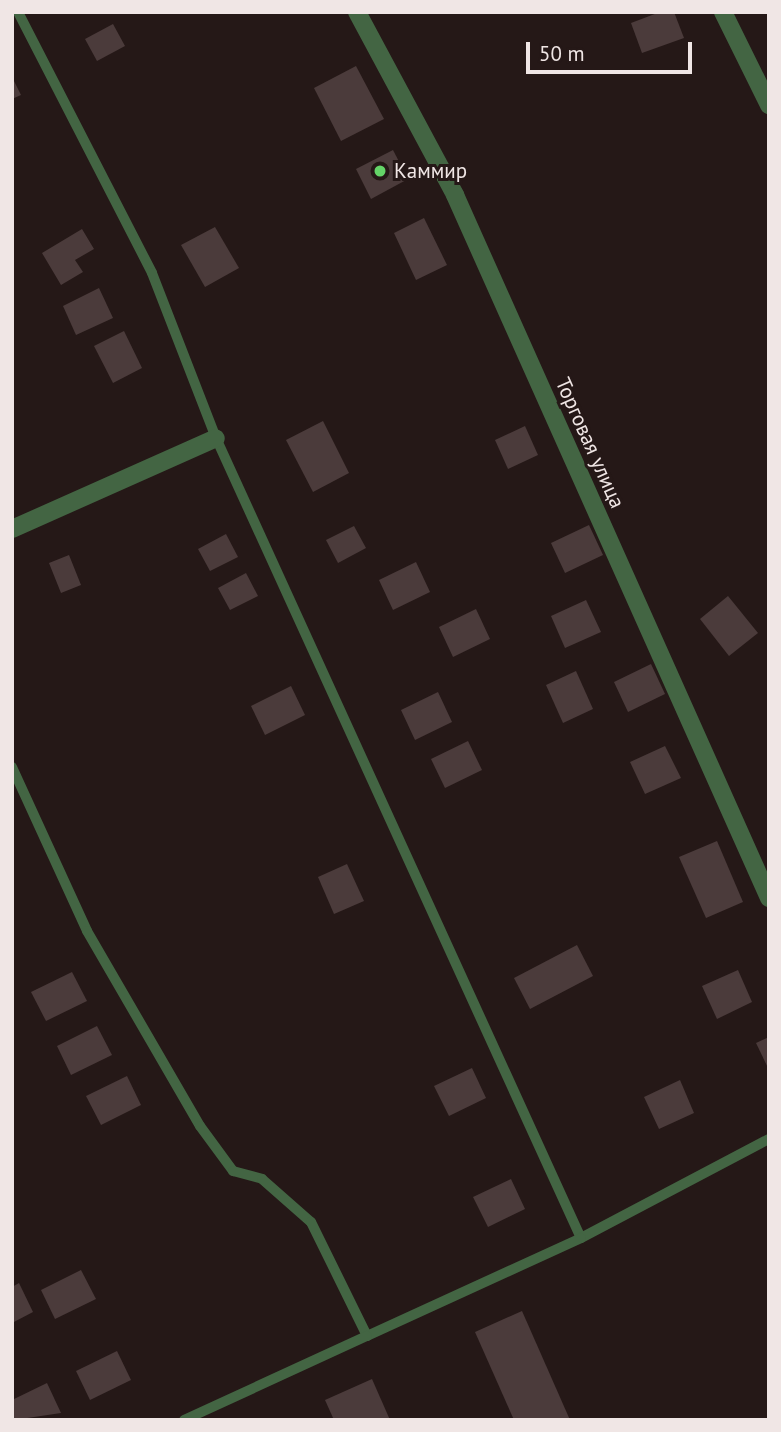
<!DOCTYPE html>
<meta charset="utf-8">
<style>
body{margin:0}
#map{position:relative;width:781px;height:1432px;overflow:hidden;background:#251817;font-family:"PT Sans",sans-serif}
div>[style]{position:absolute}
[style*='--x']{left:calc(var(--x)*1px);top:calc(var(--y)*1px);width:calc(var(--w)*1px);rotate:calc(var(--a)*1deg)}
.building>*{inset:0;background:#4b3b3b}
.lane>*{height:10px;margin:-5px;padding:0 5px;transform-origin:5px;border-radius:5px;background:#436543}
.street>*{height:18px;margin:-9px;padding:0 9px;transform-origin:9px;border-radius:9px;background:#436543}
.dots>*{width:19px;height:19px;translate:-50% -50%;box-sizing:border-box;border:4px solid #251817;border-radius:50%}
span{translate:-50% -50%;white-space:nowrap;text-align:center;line-height:1.15;-webkit-text-stroke:6px #251817;paint-order:stroke}
.poi-label{font-size:21px;color:#f0e6e5}
.left{translate:0 -50%;text-align:left}
.street-label{font-size:21px;color:#f0e6e5}
.frame{position:absolute;inset:0;border:14px solid #f0e6e5;pointer-events:none}
.scale{position:absolute;left:526px;top:42px;width:166px;height:32px;box-sizing:border-box;border:4px solid #f0e6e5;border-top:0;padding-left:9px;font-size:21px;line-height:24px;white-space:nowrap;color:#f0e6e5;-webkit-text-stroke:5px #251817;paint-order:stroke}
</style>
<div id="map">
<div class="building">
<i style="clip-path:polygon(660px 12px,674px 12px,684px 38px,642px 53px,631px 23px)"></i>
<i style="clip-path:polygon(113px 24px,125px 46px,97px 61px,85px 39px)"></i>
<i style="clip-path:polygon(356px 66px,384px 119px,341px 141px,314px 88px)"></i>
<i style="clip-path:polygon(12px 77px,21px 95px,12px 99px)"></i>
<i style="clip-path:polygon(393px 150px,408px 179px,371px 199px,356px 169px)"></i>
<i style="clip-path:polygon(424px 218px,447px 265px,416px 280px,394px 233px)"></i>
<i style="clip-path:polygon(215px 227px,239px 268px,205px 287px,181px 245px)"></i>
<i style="clip-path:polygon(82px 229px,94px 249px,75px 260px,83px 272px,61px 285px,42px 253px)"></i>
<i style="clip-path:polygon(99px 288px,113px 318px,76px 335px,63px 306px)"></i>
<i style="clip-path:polygon(124px 331px,142px 368px,113px 383px,94px 346px)"></i>
<i style="clip-path:polygon(323px 421px,349px 473px,313px 492px,286px 440px)"></i>
<i style="clip-path:polygon(525px 426px,538px 455px,508px 469px,495px 440px)"></i>
<i style="clip-path:polygon(589px 525px,603px 555px,565px 573px,551px 543px)"></i>
<i style="clip-path:polygon(354px 526px,366px 548px,338px 563px,326px 540px)"></i>
<i style="clip-path:polygon(226px 534px,238px 557px,210px 571px,198px 549px)"></i>
<i style="clip-path:polygon(69px 555px,81px 585px,61px 593px,49px 563px)"></i>
<i style="clip-path:polygon(416px 562px,430px 592px,393px 610px,379px 580px)"></i>
<i style="clip-path:polygon(246px 573px,258px 596px,230px 610px,218px 588px)"></i>
<i style="clip-path:polygon(728px 596px,758px 633px,729px 656px,700px 619px)"></i>
<i style="clip-path:polygon(586px 600px,601px 632px,565px 648px,551px 616px)"></i>
<i style="clip-path:polygon(476px 609px,490px 639px,453px 657px,439px 627px)"></i>
<i style="clip-path:polygon(651px 664px,665px 694px,628px 712px,614px 682px)"></i>
<i style="clip-path:polygon(576px 671px,593px 709px,563px 723px,546px 685px)"></i>
<i style="clip-path:polygon(291px 686px,305px 715px,265px 735px,251px 706px)"></i>
<i style="clip-path:polygon(438px 692px,452px 722px,415px 740px,401px 710px)"></i>
<i style="clip-path:polygon(468px 741px,482px 770px,445px 788px,431px 759px)"></i>
<i style="clip-path:polygon(665px 746px,681px 778px,645px 794px,630px 762px)"></i>
<i style="clip-path:polygon(717px 841px,743px 902px,706px 918px,679px 857px)"></i>
<i style="clip-path:polygon(347px 864px,364px 901px,334px 914px,318px 877px)"></i>
<i style="clip-path:polygon(577px 945px,593px 976px,530px 1009px,514px 978px)"></i>
<i style="clip-path:polygon(738px 970px,752px 1002px,717px 1019px,702px 986px)"></i>
<i style="clip-path:polygon(72px 972px,87px 1001px,46px 1021px,31px 992px)"></i>
<i style="clip-path:polygon(97px 1026px,112px 1055px,71px 1075px,57px 1046px)"></i>
<i style="clip-path:polygon(769px 1037px,769px 1070px,756px 1043px)"></i>
<i style="clip-path:polygon(472px 1068px,486px 1098px,449px 1116px,434px 1086px)"></i>
<i style="clip-path:polygon(127px 1076px,141px 1105px,101px 1125px,86px 1096px)"></i>
<i style="clip-path:polygon(680px 1080px,694px 1113px,659px 1129px,644px 1097px)"></i>
<i style="clip-path:polygon(511px 1179px,525px 1209px,488px 1227px,473px 1197px)"></i>
<i style="clip-path:polygon(81px 1270px,96px 1299px,55px 1319px,41px 1290px)"></i>
<i style="clip-path:polygon(19px 1283px,33px 1312px,12px 1323px,12px 1287px)"></i>
<i style="clip-path:polygon(522px 1311px,570px 1420px,514px 1420px,475px 1332px)"></i>
<i style="clip-path:polygon(117px 1351px,131px 1380px,90px 1400px,76px 1371px)"></i>
<i style="clip-path:polygon(372px 1379px,390px 1420px,334px 1420px,325px 1400px)"></i>
<i style="clip-path:polygon(47px 1383px,61px 1413px,14px 1420px,12px 1400px)"></i>
</div>
<div class="lane">
<i style="--x:18;--y:12;--w:293;--a:62.8"></i>
<i style="--x:152;--y:273;--w:177;--a:68.8"></i>
<i style="--x:216;--y:438;--w:879;--a:65.48"></i>
<i style="--x:581;--y:1238;--w:212;--a:-27.8"></i>
<i style="--x:12;--y:767;--w:180;--a:65.4"></i>
<i style="--x:87;--y:931;--w:225;--a:59.9"></i>
<i style="--x:200;--y:1126;--w:56;--a:53.7"></i>
<i style="--x:233;--y:1171;--w:30;--a:15"></i>
<i style="--x:262;--y:1179;--w:65;--a:41.3"></i>
<i style="--x:311;--y:1222;--w:127;--a:63.8"></i>
<i style="--x:367;--y:1336;--w:235;--a:-24.6"></i>
<i style="--x:184;--y:1420;--w:201;--a:-24.7"></i>
</div>
<div class="street">
<i style="--x:357;--y:12;--w:208;--a:61.8"></i>
<i style="--x:455;--y:195;--w:770;--a:65.93"></i>
<i style="--x:723;--y:12;--w:104;--a:63.7"></i>
<i style="--x:12;--y:529;--w:223;--a:-24"></i>
</div>
<div class="dots">
<i style="left:380px;top:171px;background:#64d468"></i>
</div>
<div class="poi-label">
<span class="left" style="left:394px;top:171px">Каммир</span>
</div>
<div class="street-label">
<span style="left:590px;top:443px;rotate:66deg">Торговая улица</span>
</div>
<div class="frame"></div>
<div class="scale">50 m</div>
</div>
